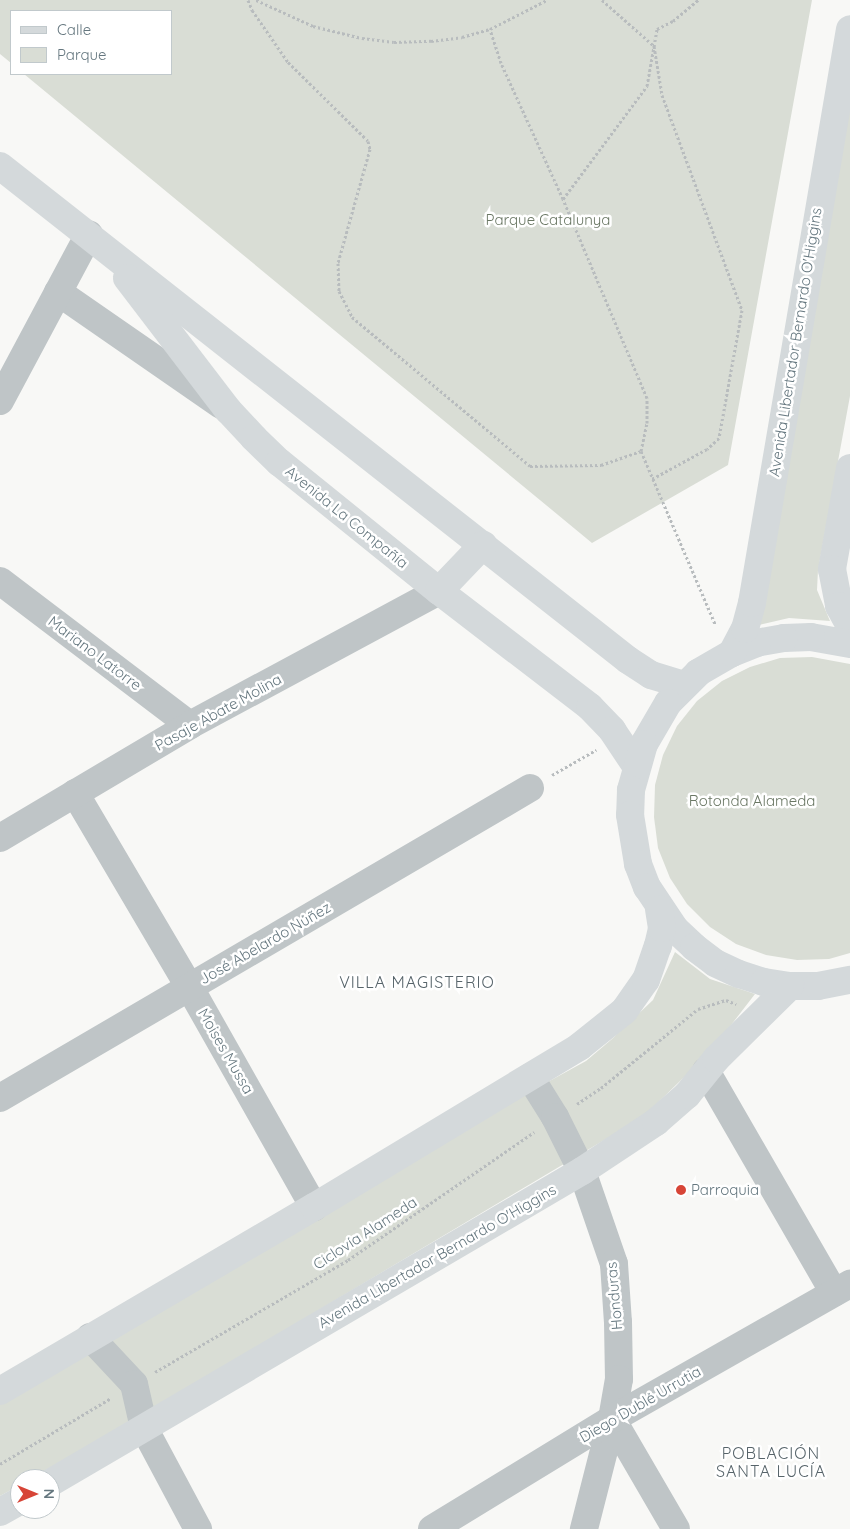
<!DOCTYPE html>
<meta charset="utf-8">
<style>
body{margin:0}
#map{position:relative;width:850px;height:1529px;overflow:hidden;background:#f8f8f6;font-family:Quicksand,sans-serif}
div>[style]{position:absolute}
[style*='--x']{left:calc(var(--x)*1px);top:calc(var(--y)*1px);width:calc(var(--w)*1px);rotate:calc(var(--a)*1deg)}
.green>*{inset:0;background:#d9ddd5}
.path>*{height:3px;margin-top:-1.5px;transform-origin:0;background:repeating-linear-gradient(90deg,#b8bcbe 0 2.5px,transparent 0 5px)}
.minor>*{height:28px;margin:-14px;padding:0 14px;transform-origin:14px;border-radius:14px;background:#bfc5c7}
.major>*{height:28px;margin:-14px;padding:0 14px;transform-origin:14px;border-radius:14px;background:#d4d9db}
.dots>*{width:14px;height:14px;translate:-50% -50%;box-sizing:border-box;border:2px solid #fff;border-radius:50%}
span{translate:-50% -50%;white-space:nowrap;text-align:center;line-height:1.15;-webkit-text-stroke:5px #fff;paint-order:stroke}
.park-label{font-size:15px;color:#6a7764}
.street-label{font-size:15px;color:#65777f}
.poi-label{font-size:15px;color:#65777f}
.left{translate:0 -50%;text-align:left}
.neighbourhood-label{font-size:16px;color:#57646a;letter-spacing:1px}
.legend{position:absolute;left:10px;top:10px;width:162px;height:65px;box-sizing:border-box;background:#fff;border:1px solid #c1c9cc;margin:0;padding:6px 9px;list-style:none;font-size:15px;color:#65777f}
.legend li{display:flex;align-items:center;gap:10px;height:25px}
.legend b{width:25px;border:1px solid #c1c9cc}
.north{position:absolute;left:10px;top:1469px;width:50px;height:50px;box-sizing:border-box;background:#fff;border:1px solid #c1c9cc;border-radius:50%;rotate:90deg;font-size:14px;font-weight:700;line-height:20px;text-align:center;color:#65777f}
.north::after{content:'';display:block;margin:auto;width:18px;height:22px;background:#d74537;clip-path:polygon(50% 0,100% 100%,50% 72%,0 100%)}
</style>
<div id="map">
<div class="green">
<i style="clip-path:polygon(0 0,812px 0,728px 465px,592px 543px,24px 74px,171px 74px,171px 11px,11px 11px,11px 63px,0 54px)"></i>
<i style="clip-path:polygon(850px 100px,850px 396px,818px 570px,817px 590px,830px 621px,789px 618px,759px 625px)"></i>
<i style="clip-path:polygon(812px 657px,850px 664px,850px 953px,829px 959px,797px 960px,766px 955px,736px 944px,710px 927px,687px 904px,670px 878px,658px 848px,654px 817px,655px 785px,663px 755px,677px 726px,697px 701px,722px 681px,750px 667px,780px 658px)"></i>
<i style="clip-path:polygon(675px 952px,710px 979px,755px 994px,711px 1051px,643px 1117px,132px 1421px,30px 1479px,20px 1479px,20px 1485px,0 1496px,0 1399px,338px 1197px,586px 1061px,612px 1039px,653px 1000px)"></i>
</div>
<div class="path">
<i style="--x:248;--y:0;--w:11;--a:68"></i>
<i style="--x:252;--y:10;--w:63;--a:55.3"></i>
<i style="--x:288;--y:62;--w:112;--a:44.6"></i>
<i style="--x:368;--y:141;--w:8;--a:76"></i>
<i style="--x:370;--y:149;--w:118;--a:105.7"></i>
<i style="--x:338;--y:263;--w:28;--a:88"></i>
<i style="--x:339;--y:291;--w:29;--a:63"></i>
<i style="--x:352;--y:317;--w:232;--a:39.9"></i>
<i style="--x:530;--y:466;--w:71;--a:-0.8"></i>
<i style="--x:601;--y:465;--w:42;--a:-19.3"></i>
<i style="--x:641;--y:451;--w:29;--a:-78"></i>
<i style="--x:647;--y:423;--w:25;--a:-90"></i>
<i style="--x:647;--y:398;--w:216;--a:-112.9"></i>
<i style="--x:563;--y:199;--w:149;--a:-114.5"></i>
<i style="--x:501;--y:63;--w:36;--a:-108"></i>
<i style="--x:256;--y:0;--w:63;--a:24.5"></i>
<i style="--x:313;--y:26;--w:50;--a:13.8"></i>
<i style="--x:362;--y:38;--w:32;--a:7"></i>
<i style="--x:394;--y:42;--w:37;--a:-2"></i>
<i style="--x:431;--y:41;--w:31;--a:-7"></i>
<i style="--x:462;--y:37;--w:29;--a:-16"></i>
<i style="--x:490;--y:29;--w:64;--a:-27"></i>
<i style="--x:602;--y:0;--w:69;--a:41.5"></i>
<i style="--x:654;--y:46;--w:50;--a:80.7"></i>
<i style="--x:662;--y:95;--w:229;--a:69.6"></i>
<i style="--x:742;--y:310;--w:130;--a:100.2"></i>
<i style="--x:719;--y:438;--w:16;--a:137"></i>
<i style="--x:707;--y:449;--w:63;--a:151.4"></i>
<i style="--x:563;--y:199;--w:141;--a:-53.4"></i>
<i style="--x:647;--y:86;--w:58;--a:-80"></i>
<i style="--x:657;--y:29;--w:18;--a:-27"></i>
<i style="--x:673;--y:21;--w:33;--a:-40"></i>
<i style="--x:641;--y:451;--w:188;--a:66.8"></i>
<i style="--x:552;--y:775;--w:51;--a:-29.6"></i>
<i style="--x:577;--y:1104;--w:29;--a:-34"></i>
<i style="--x:601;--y:1088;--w:125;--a:-39.2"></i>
<i style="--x:698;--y:1009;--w:29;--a:-18"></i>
<i style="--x:726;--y:1000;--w:11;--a:22"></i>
<i style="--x:155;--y:1372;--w:223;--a:-30.1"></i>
<i style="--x:348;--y:1260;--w:226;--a:-34.5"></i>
<i style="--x:0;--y:1464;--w:129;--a:-30.7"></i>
</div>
<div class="minor">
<i style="--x:58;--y:292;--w:198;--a:34.7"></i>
<i style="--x:0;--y:401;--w:189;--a:-61.9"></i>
<i style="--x:0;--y:581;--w:238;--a:37.2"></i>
<i style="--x:75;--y:793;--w:226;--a:59.5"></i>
<i style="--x:190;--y:988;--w:252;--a:60.5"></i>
<i style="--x:0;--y:838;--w:221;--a:-30.7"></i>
<i style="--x:190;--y:725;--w:283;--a:-28.3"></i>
<i style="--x:706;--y:1071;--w:256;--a:60"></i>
<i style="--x:530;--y:1077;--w:47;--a:58"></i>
<i style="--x:555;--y:1117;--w:60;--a:63.4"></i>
<i style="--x:582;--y:1171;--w:98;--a:71"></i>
<i style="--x:614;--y:1264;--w:58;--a:86.1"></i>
<i style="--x:618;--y:1322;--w:57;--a:89"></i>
<i style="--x:619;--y:1379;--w:41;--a:99.9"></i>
<i style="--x:612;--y:1419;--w:114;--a:104.3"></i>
<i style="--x:0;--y:1098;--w:614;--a:-30.32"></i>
<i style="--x:90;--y:1337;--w:64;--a:46.9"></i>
<i style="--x:134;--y:1384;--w:45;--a:77.2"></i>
<i style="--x:144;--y:1428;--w:115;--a:61.9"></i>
<i style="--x:612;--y:1419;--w:127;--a:59.8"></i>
<i style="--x:432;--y:1529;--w:211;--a:-31.4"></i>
<i style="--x:612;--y:1419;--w:274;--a:-29.6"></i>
</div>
<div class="major">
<i style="--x:0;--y:166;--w:799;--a:38.19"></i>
<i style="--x:628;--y:660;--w:27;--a:33"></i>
<i style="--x:651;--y:675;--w:34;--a:17"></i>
<i style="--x:127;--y:278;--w:166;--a:52.6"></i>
<i style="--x:228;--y:410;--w:38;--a:47"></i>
<i style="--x:254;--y:438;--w:35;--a:44"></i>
<i style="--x:279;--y:462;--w:206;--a:38.9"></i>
<i style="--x:439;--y:591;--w:190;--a:37.5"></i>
<i style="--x:590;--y:707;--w:32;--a:46"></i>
<i style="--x:612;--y:730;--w:43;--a:56.3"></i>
<i style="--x:850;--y:468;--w:103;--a:100.1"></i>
<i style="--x:832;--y:569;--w:38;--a:79"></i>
<i style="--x:839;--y:606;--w:23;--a:61"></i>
<i style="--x:439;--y:591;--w:64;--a:-46.3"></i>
<i style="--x:850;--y:644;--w:40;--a:-170"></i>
<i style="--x:811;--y:637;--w:27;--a:178"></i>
<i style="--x:784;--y:638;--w:27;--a:170"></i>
<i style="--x:757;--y:643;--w:27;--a:158"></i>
<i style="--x:732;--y:653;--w:39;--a:150"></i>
<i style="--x:698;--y:673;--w:42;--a:135"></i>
<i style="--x:668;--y:703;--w:48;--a:120.3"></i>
<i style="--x:644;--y:744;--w:48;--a:105.8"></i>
<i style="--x:631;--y:790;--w:25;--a:92"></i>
<i style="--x:630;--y:815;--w:50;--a:80.7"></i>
<i style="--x:638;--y:864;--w:25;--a:69"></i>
<i style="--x:647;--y:887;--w:50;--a:56.3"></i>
<i style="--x:675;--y:929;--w:26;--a:43"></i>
<i style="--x:694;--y:947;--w:26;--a:37"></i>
<i style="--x:715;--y:963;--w:26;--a:25"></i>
<i style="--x:739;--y:974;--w:26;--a:18"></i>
<i style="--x:764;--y:982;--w:26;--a:9"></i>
<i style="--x:790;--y:986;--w:28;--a:0"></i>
<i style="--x:818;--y:986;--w:33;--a:-11"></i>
<i style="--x:732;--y:653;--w:27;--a:-62"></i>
<i style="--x:745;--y:629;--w:27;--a:-75"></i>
<i style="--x:752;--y:603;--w:582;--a:-80.31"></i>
<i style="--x:0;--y:1391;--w:364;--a:-30.4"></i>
<i style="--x:314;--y:1207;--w:310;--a:-31.1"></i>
<i style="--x:579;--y:1047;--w:58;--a:-38.7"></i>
<i style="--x:624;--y:1011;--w:38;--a:-55"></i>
<i style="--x:646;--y:980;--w:36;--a:-71"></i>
<i style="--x:658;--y:946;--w:18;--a:-77"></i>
<i style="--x:662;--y:928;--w:19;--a:-99"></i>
<i style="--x:50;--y:1483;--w:617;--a:-30.39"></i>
<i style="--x:582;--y:1171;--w:89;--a:-33.5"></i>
<i style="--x:656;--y:1122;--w:41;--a:-41.1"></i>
<i style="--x:687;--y:1095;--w:46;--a:-51.1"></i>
<i style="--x:716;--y:1059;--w:104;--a:-44.6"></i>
<i style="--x:0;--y:1512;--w:23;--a:-29"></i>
</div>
<div class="dots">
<i style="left:681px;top:1190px;background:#d74537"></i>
</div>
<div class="park-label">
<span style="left:548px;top:220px">Parque Catalunya</span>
<span style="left:752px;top:801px">Rotonda Alameda</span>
</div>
<div class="street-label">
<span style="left:795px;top:342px;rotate:-81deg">Avenida Libertador Bernardo O'Higgins</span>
<span style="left:347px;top:517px;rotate:39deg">Avenida La Compañía</span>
<span style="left:95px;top:653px;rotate:37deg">Mariano Latorre</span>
<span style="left:218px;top:712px;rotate:-29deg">Pasaje Abate Molina</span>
<span style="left:265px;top:943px;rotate:-30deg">José Abelardo Núñez</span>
<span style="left:226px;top:1051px;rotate:60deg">Moises Mussa</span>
<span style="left:365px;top:1233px;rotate:-33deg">Ciclovía Alameda</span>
<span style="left:437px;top:1256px;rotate:-30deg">Avenida Libertador Bernardo O'Higgins</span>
<span style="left:614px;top:1296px;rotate:-95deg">Honduras</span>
<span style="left:640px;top:1404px;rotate:-30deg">Diego Dublé Urrutia</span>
</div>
<div class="poi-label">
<span class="left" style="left:691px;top:1190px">Parroquia</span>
</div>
<div class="neighbourhood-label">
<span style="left:417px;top:982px">VILLA MAGISTERIO</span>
<span style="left:771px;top:1462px">POBLACIÓN<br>SANTA LUCÍA</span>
</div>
<ul class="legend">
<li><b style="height:6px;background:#d4d9db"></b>Calle</li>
<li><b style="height:14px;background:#d9ddd5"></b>Parque</li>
</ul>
<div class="north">N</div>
</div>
